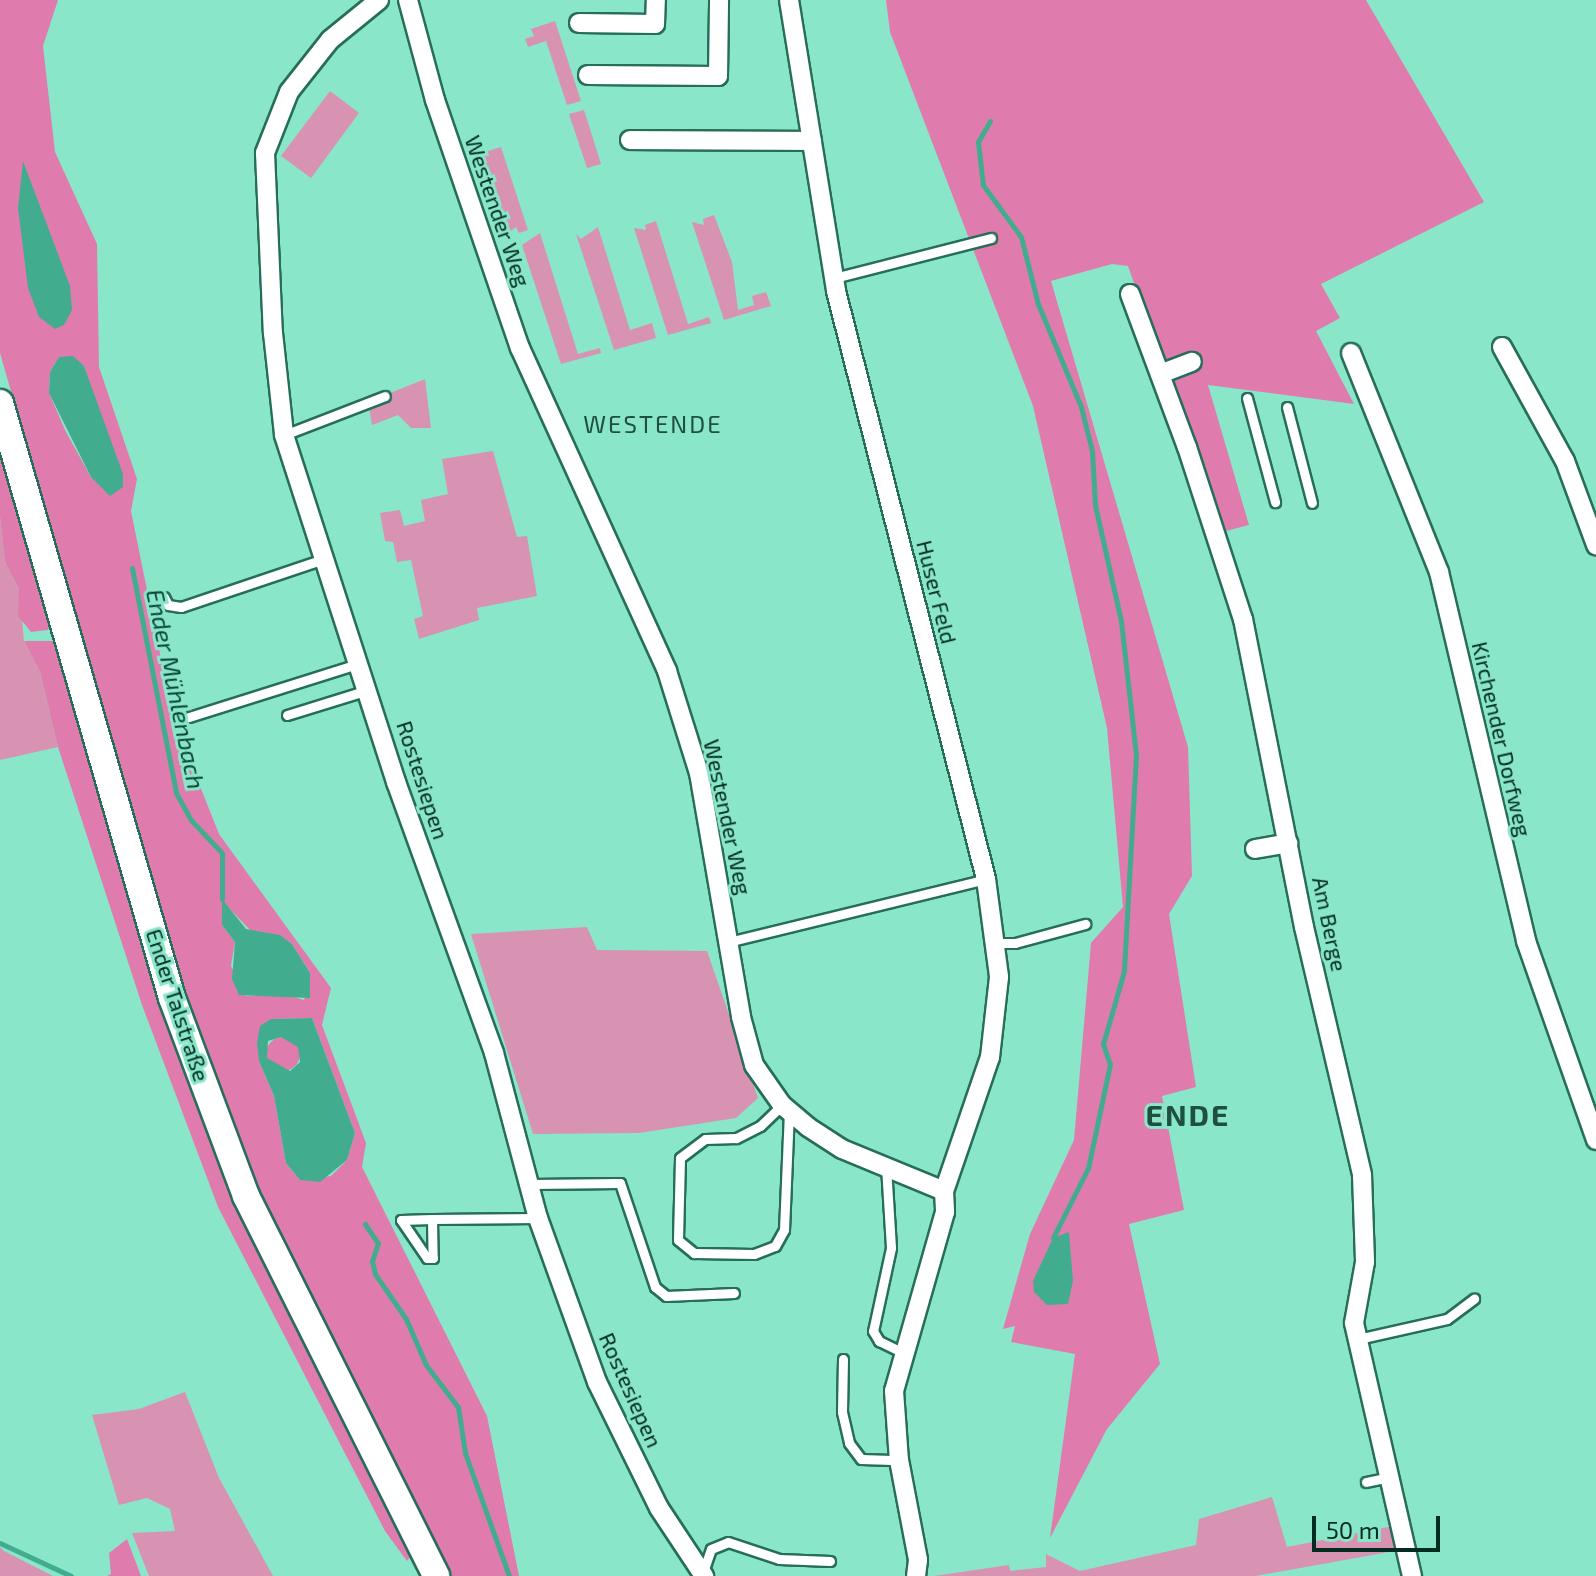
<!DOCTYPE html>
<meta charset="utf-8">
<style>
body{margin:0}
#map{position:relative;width:1596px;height:1576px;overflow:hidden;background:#8ae6c8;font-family:"Exo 2",sans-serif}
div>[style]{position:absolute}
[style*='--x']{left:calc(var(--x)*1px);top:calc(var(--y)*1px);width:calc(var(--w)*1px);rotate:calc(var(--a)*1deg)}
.green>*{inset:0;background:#d892b2}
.forest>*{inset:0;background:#e07cad}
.round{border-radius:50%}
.water>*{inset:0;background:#42ac8e}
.stream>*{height:5px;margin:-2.5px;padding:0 2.5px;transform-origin:2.5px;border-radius:2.5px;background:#42ac8e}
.roads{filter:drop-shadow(2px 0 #266e5a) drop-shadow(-2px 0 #266e5a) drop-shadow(0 2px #266e5a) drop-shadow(0 -2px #266e5a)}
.lane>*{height:9px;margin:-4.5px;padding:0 4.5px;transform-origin:4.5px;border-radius:4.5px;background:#fff}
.street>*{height:18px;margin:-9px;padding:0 9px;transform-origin:9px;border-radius:9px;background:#fff}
.secondary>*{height:26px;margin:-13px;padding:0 13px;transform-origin:13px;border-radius:13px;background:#fff}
span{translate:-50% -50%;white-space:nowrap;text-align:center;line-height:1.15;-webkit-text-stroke:6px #8ae6c8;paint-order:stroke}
.street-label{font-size:22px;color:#022c21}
.neighbourhood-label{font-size:24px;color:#1e4f41;letter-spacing:2px}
.water-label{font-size:24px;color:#064536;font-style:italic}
.district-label{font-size:30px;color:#1e4f41;font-weight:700;letter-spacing:2px}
.scale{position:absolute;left:1312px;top:1516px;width:128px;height:36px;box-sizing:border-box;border:4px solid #022c21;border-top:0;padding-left:10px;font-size:24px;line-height:28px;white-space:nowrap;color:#022c21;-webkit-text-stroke:6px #8ae6c8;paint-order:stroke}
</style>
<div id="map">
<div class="green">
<i style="clip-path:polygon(555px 21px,581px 101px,567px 105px,546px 41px,528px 47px,525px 39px,534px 36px,531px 29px)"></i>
<i style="clip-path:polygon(330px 91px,359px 113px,311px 178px,281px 156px)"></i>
<i style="clip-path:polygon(584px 110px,601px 164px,587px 168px,569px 114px)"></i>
<i style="clip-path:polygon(501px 147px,528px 230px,519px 233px,516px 227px,502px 238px,475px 155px)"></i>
<i style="clip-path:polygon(714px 215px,732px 262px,738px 310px,754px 305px,752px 296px,766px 292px,771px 306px,724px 320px,692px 222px,704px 225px,703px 219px)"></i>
<i style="clip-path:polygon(656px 221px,688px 324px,709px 317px,711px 323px,668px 335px,634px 228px,646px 230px,645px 225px)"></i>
<i style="clip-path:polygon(598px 227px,630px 330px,652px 323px,656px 338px,614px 350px,576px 234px,581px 239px)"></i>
<i style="clip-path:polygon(540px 233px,578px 354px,600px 348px,601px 353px,561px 364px,522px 245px)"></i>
<i style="clip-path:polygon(425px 379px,431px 428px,411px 428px,398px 415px,372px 425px,368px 402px)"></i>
<i style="clip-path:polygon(493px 451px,517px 537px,527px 536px,537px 596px,477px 608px,479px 620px,419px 639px,414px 619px,423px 616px,411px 560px,397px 562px,393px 542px,385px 541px,380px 513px,400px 510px,404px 526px,425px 521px,421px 500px,448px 494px,442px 459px)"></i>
<i style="clip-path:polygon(0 517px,5px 562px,19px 589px,24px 641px,40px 672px,58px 747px,0 760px)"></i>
<i style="clip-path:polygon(587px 927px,597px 950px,707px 951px,758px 1098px,736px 1118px,639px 1133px,533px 1134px,471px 934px)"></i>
<i style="clip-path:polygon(185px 1392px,219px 1478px,273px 1576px,149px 1576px,132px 1533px,175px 1531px,170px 1509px,147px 1498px,119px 1505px,92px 1415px,139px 1409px)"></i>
<i style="clip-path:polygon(1272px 1497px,1287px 1547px,1393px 1526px,1400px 1550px,1256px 1576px,934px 1576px,1009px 1565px,1010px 1571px,1046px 1567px,1046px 1554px,1080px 1571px,1196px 1545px,1199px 1519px)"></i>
<i style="clip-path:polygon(0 1547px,4px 1551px,53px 1576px,0 1576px)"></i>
</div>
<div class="forest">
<i style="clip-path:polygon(evenodd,0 0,58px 0,43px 46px,55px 152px,97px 244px,99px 367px,137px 479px,131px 511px,173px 718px,219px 834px,331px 988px,322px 1025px,366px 1143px,362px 1167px,487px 1416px,519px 1576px,452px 1576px,259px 1194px,183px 992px,0 353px,0 0,59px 357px,84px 366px,123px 487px,91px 477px,66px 432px,49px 393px,50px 372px,59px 357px,0 0,222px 901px,254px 934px,280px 935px,292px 944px,310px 973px,304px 1000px,284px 994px,246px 996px,231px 966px,235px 942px,222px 925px,222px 901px,0 0,312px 1018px,355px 1133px,347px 1160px,331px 1176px,300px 1180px,286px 1163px,274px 1096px,259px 1061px,271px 1019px,312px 1018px)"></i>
<i style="clip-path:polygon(886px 0,1366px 0,1484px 202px,1321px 284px,1340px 318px,1316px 331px,1354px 404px,1208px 385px,1249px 525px,1222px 532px,1128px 266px,1112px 264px,1051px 281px,1188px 747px,1192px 876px,1169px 914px,1196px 1087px,1162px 1096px,1184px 1210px,1129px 1224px,1160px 1364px,1107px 1429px,1050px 1538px,1075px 1354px,1011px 1342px,1015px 1326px,1003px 1329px,1030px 1234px,1074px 1140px,1091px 943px,1123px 907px,1107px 728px,1033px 406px,890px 32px)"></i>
<i style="clip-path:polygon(0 444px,53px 619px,48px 630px,31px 632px,18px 616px,19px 589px,5px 562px,0 517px)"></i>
<i style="clip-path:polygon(24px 641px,60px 641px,160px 999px,413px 1554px,407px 1561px,385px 1531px,218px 1207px,142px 1005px,58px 747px,40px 672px)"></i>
<i class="round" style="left:266px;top:1037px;width:34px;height:34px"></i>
<i style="clip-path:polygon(127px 1539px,141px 1576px,107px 1576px,111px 1574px,109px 1553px)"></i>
</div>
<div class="water">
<i style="clip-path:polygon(23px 161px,70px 286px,72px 310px,64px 325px,55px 329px,39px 317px,28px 288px,18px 208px)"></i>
<i style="clip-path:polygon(73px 356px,84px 366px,123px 474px,123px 487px,110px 496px,91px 477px,49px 393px,50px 372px,59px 357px)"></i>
<i style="clip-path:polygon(222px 899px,246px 929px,280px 935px,292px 944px,310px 973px,310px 998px,239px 995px,232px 979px,235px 942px,222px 925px)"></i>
<i style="clip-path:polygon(evenodd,312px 1018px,355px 1133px,347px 1160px,320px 1182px,300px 1180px,286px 1163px,274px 1096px,259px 1061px,257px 1043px,260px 1026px,271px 1019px,312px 1018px,281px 1037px,298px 1047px,300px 1062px,290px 1071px,267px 1058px,268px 1041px,281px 1037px)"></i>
<i style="clip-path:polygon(1069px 1232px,1073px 1281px,1068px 1304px,1047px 1305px,1034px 1292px,1033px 1281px,1053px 1238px)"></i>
</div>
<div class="stream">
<i style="--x:990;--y:121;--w:24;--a:120"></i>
<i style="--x:978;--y:142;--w:43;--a:83.4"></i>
<i style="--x:983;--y:185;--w:64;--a:53.8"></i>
<i style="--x:1021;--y:237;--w:69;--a:75.8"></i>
<i style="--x:1038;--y:304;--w:112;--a:67.3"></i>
<i style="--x:1081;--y:407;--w:45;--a:76"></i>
<i style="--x:1092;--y:451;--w:54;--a:86.8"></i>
<i style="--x:1095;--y:505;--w:119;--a:77.4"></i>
<i style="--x:1121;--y:621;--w:135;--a:83.6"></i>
<i style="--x:1136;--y:755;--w:216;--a:93.2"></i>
<i style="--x:1124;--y:971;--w:76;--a:106"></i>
<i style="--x:1103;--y:1044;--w:21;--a:71"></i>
<i style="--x:1110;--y:1064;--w:106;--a:101.9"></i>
<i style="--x:1088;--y:1168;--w:78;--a:116.6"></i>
<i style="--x:132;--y:568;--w:229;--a:78.9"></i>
<i style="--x:176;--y:793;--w:31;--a:61"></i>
<i style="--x:191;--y:820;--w:45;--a:46.8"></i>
<i style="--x:222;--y:853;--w:46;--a:90"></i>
<i style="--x:365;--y:1224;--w:23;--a:56"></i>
<i style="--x:378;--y:1243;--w:19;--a:108"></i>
<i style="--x:372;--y:1261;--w:13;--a:77"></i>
<i style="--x:375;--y:1274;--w:55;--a:55.4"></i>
<i style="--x:406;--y:1319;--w:50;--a:66.5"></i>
<i style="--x:426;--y:1365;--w:53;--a:52.7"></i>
<i style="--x:458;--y:1407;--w:47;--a:81.3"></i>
<i style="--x:465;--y:1453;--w:131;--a:70.3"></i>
<i style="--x:0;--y:1543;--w:78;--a:24.9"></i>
</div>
<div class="roads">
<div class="lane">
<i style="--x:834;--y:278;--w:162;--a:-14.3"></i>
<i style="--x:1247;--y:398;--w:108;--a:74.9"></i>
<i style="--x:1287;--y:407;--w:99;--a:75.4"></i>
<i style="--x:284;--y:435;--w:108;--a:-21.1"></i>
<i style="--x:164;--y:597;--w:9;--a:63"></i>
<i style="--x:168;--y:605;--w:13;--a:9"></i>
<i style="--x:181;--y:607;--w:154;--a:-18.6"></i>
<i style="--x:287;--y:715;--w:85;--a:-17.2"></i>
<i style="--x:189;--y:717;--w:179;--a:-17.5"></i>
<i style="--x:728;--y:942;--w:266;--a:-13.7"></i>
<i style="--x:995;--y:943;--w:20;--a:0"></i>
<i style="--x:1015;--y:943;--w:73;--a:-15.2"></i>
<i style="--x:782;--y:1105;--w:30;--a:136"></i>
<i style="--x:760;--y:1126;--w:27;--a:153"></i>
<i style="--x:736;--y:1138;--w:31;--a:178"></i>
<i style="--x:705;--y:1139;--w:31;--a:143"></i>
<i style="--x:680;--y:1158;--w:82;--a:91.4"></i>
<i style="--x:678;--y:1240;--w:21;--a:39"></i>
<i style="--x:694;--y:1253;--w:60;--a:1"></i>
<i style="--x:754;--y:1254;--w:22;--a:-21"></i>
<i style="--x:775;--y:1246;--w:18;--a:-61"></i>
<i style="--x:784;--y:1230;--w:119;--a:-87.6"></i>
<i style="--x:886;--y:1166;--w:82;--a:86.5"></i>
<i style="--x:891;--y:1248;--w:85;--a:102.2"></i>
<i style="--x:873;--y:1331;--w:12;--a:59"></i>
<i style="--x:879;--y:1341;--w:28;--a:26"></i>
<i style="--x:531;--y:1184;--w:89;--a:-0.6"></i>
<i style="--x:620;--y:1183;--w:110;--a:71.4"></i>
<i style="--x:655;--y:1287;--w:14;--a:39"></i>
<i style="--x:666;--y:1296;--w:68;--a:-2.5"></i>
<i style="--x:432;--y:1219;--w:39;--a:89"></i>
<i style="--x:433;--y:1258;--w:6;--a:180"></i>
<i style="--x:427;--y:1258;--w:46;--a:-124.4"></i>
<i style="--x:401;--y:1220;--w:31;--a:-2"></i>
<i style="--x:432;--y:1219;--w:106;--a:-0.5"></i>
<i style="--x:1358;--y:1339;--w:91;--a:-12.7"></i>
<i style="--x:1447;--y:1319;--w:34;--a:-37"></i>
<i style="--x:843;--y:1359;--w:53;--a:91.1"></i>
<i style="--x:842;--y:1412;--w:32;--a:77"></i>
<i style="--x:849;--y:1443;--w:20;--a:53"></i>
<i style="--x:861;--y:1459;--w:38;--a:2"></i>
<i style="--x:1366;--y:1482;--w:24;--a:-12"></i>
<i style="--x:703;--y:1572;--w:24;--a:-71"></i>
<i style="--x:711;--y:1549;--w:18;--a:-22"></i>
<i style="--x:728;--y:1542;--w:54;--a:18.4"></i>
<i style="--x:779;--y:1559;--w:51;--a:2.2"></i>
</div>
<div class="street">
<i style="--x:379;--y:0;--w:63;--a:140.8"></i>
<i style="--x:330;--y:40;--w:66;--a:128.3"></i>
<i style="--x:289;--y:92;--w:66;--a:111.5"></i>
<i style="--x:265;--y:153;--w:180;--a:87.5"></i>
<i style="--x:273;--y:333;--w:103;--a:83.8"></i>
<i style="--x:284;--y:435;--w:365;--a:72.1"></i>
<i style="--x:396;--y:782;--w:288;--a:70.1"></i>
<i style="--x:494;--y:1053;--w:171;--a:75.1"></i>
<i style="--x:538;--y:1218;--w:174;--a:70.2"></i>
<i style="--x:597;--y:1382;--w:140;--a:63.8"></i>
<i style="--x:659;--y:1508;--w:82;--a:56.5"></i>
<i style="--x:408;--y:0;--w:104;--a:74.9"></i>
<i style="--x:435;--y:100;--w:262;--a:71.1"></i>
<i style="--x:520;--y:348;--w:355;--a:65.5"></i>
<i style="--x:667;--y:671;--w:107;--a:72.6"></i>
<i style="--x:699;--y:773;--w:248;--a:80.2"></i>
<i style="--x:741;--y:1017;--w:50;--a:74.8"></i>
<i style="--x:754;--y:1065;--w:49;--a:55"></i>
<i style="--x:782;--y:1105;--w:34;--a:40"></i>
<i style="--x:808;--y:1127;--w:40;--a:32.9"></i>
<i style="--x:842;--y:1149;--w:110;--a:22.4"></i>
<i style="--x:944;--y:1191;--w:21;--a:87"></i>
<i style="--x:945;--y:1212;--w:186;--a:105.9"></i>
<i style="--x:894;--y:1391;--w:69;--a:85.9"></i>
<i style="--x:899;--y:1460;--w:102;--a:79.2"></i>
<i style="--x:918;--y:1560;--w:16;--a:97"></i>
<i style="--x:789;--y:0;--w:295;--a:80.8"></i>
<i style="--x:836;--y:291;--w:607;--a:75.69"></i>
<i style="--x:986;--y:879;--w:99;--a:82.4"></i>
<i style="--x:999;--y:977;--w:81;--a:96.4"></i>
<i style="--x:990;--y:1057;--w:142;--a:108.9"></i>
<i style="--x:579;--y:23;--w:76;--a:0.8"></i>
<i style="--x:655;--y:24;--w:24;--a:-88"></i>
<i style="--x:588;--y:75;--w:130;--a:0.4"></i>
<i style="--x:718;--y:76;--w:76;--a:-89.2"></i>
<i style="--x:630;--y:140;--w:182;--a:0.3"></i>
<i style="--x:1130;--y:294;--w:163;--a:69.6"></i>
<i style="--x:1187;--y:447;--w:181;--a:72"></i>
<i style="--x:1243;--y:619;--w:314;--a:78.8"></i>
<i style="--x:1304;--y:927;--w:255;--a:76.8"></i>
<i style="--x:1362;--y:1175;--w:87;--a:88"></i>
<i style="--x:1365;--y:1262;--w:62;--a:100.2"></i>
<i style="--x:1354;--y:1323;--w:260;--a:77.1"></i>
<i style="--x:1502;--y:347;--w:130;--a:61.1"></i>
<i style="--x:1565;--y:461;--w:90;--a:69.7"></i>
<i style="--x:1351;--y:353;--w:236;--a:68.1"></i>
<i style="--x:1439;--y:572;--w:379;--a:76.7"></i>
<i style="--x:1526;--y:941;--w:211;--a:70.6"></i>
<i style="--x:1160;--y:374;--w:34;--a:-21"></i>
<i style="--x:1255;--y:849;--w:34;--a:-10"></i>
</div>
<div class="secondary">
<i style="--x:0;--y:403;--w:619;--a:73.88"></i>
<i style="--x:172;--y:998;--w:211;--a:69.5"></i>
<i style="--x:246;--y:1196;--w:425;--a:63.4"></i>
</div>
</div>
<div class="street-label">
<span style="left:498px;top:211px;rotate:71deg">Westender Weg</span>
<span style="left:937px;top:592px;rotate:76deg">Huser Feld</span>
<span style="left:1502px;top:739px;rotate:77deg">Kirchender Dorfweg</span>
<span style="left:423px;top:780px;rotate:72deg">Rostesiepen</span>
<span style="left:728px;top:817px;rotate:78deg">Westender Weg</span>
<span style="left:1330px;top:924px;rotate:78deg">Am Berge</span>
<span style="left:178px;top:1005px;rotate:72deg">Ender Talstraße</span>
<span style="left:631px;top:1390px;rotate:66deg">Rostesiepen</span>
</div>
<div class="neighbourhood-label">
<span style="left:653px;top:424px">WESTENDE</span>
</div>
<div class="water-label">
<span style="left:176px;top:689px;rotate:78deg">Ender Mühlenbach</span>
</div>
<div class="district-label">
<span style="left:1188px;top:1114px">ENDE</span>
</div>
<div class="scale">50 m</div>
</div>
